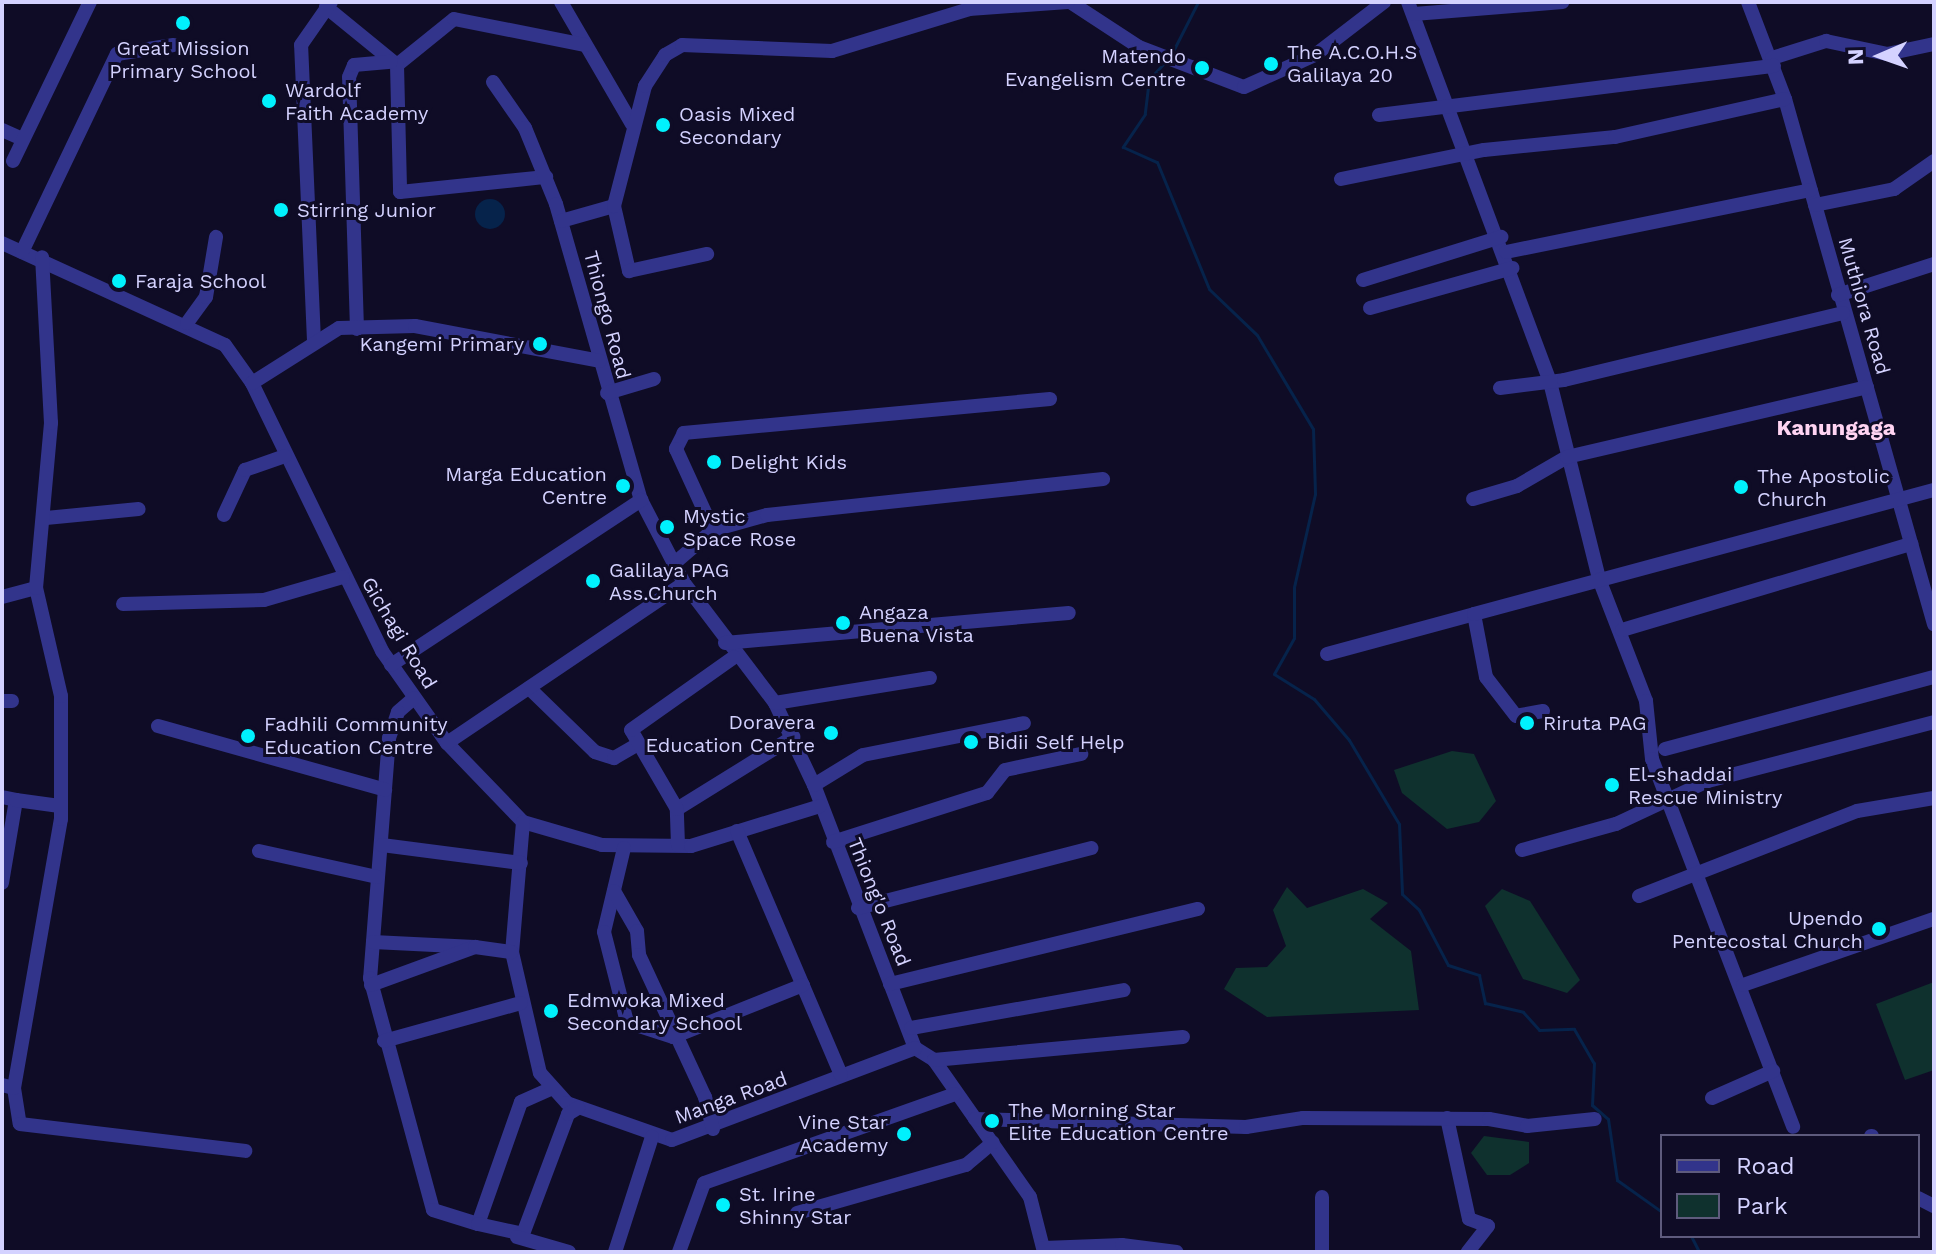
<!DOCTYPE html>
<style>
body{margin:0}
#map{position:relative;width:1936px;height:1254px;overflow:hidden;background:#0f0c26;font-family:"Work Sans",sans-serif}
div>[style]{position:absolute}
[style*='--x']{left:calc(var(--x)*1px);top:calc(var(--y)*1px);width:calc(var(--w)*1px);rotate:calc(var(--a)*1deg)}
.green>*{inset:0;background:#0f312e}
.water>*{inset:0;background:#06234b}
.round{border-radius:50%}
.stream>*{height:3px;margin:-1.5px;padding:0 1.5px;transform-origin:1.5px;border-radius:1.5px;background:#06234b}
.minor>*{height:14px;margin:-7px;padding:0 7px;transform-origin:7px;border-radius:7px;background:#32348b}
.dots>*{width:22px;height:22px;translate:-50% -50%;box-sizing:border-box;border:4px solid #0f0c26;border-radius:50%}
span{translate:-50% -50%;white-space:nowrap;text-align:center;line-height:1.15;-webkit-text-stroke:6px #0f0c26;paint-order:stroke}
.poi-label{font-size:20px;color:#d4d2ff}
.left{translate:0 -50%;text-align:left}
.right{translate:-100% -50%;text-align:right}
.street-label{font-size:20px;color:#d4d2ff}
.neighbourhood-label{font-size:22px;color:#ffd4f2;font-weight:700}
.frame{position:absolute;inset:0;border:4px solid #d4d2ff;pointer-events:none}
.legend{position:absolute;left:1660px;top:1134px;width:260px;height:104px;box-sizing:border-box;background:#0f0c26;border:2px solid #5e5b7d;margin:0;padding:10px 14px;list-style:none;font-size:24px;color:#d4d2ff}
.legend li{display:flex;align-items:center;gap:16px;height:40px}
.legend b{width:40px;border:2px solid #5e5b7d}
.north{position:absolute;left:1840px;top:16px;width:80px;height:80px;-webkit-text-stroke:6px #0f0c26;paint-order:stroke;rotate:268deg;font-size:22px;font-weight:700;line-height:32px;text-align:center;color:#d4d2ff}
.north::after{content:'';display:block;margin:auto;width:28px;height:36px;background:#d4d2ff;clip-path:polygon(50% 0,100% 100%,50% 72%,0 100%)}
</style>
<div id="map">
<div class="green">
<i style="clip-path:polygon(1452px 751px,1474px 754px,1496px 801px,1479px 822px,1447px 829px,1402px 793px,1394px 770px)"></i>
<i style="clip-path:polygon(1287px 887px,1307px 908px,1363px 889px,1388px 903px,1370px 919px,1411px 951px,1419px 1010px,1267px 1017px,1224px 989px,1236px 968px,1267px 967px,1286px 946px,1273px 910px)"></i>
<i style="clip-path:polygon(1502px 889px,1530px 901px,1580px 980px,1567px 993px,1523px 979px,1485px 906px)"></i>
<i style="clip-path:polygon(1934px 982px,1934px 1070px,1905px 1080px,1876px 1004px)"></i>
<i style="clip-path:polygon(1484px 1136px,1529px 1142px,1529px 1163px,1510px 1175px,1487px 1175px,1471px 1153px)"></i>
</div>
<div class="water">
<i class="round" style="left:475px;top:199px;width:30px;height:30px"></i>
</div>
<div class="stream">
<i style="--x:1171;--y:55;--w:59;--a:-63"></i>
<i style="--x:1166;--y:61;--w:25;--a:133"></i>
<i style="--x:1149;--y:79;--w:35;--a:97"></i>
<i style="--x:1145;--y:114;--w:40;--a:124"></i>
<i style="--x:1123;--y:147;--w:37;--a:24"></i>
<i style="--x:1157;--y:162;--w:137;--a:67.7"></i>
<i style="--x:1209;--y:289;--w:66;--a:43.8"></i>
<i style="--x:1257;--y:335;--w:109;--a:59.2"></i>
<i style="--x:1313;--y:429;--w:65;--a:88.2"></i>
<i style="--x:1315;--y:494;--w:95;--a:102.7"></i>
<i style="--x:1294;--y:587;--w:51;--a:90"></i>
<i style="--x:1294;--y:638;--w:41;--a:119.1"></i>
<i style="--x:1274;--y:674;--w:47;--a:32"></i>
<i style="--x:1314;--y:699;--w:54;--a:49.5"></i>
<i style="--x:1349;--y:740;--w:98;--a:59.2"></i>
<i style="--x:1399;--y:824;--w:70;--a:87.5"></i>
<i style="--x:1402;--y:894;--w:23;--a:43"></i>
<i style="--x:1419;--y:910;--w:62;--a:62.2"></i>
<i style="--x:1448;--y:965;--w:33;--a:18"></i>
<i style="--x:1479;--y:975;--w:29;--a:78"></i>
<i style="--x:1485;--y:1003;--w:39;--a:13"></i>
<i style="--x:1523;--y:1012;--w:24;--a:48"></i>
<i style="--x:1539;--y:1030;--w:35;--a:-2"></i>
<i style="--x:1574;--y:1029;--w:39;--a:60"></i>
<i style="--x:1594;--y:1063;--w:42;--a:92.7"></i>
<i style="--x:1592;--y:1105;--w:21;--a:41"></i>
<i style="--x:1608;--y:1119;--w:62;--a:81.6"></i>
<i style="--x:1617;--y:1180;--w:55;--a:35.4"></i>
<i style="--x:1691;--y:1236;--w:18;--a:63"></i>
</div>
<div class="minor">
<i style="--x:561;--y:2;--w:141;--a:59.8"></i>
<i style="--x:1070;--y:2;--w:82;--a:33.1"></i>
<i style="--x:1139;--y:47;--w:112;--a:20.9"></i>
<i style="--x:1244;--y:87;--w:78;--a:-24.3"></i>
<i style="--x:1315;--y:55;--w:87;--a:-37.5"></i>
<i style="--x:1408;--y:2;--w:406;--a:69.5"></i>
<i style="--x:1550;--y:382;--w:203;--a:76"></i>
<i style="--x:1599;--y:579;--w:131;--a:68.9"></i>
<i style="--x:1646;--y:701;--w:58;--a:84.1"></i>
<i style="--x:1652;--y:759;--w:394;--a:69"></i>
<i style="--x:1748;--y:2;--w:104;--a:69.1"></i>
<i style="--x:1785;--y:99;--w:546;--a:74.16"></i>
<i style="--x:326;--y:7;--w:92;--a:39.2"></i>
<i style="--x:397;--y:65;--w:73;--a:-38.9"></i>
<i style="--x:454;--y:19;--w:134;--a:11.2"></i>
<i style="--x:1414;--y:14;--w:149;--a:-4.6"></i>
<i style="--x:1772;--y:58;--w:57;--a:-17.5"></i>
<i style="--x:1826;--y:41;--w:62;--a:12"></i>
<i style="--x:1887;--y:54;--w:48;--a:-12"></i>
<i style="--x:397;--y:65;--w:127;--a:88.6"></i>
<i style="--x:400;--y:192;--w:147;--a:-5.9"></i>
<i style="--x:493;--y:82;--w:56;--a:55.2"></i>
<i style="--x:525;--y:128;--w:82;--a:67.8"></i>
<i style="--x:556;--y:204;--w:308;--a:74"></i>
<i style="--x:641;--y:500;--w:93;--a:62.6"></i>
<i style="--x:684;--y:583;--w:151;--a:52.8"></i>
<i style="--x:775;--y:703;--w:91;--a:64.6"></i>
<i style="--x:814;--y:785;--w:282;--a:69"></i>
<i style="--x:915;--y:1048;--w:22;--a:32"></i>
<i style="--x:934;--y:1060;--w:167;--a:55"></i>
<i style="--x:1030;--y:1197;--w:57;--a:75.7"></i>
<i style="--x:1379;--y:115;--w:398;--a:-7.1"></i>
<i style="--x:2;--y:130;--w:22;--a:24"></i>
<i style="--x:13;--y:161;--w:177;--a:-64.2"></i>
<i style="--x:1341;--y:179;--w:146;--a:-11.5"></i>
<i style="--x:1484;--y:150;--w:132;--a:-5.7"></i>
<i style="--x:1615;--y:137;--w:174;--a:-12.6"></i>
<i style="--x:1815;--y:205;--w:81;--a:-11.4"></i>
<i style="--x:1894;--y:189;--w:49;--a:-35"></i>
<i style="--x:614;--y:206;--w:67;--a:77"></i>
<i style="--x:629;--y:271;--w:80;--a:-12.3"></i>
<i style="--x:561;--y:221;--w:55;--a:-15.8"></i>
<i style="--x:614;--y:206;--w:124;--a:-75.5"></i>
<i style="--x:645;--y:86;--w:37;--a:-57"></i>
<i style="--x:665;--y:55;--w:20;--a:-30"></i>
<i style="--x:682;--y:45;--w:150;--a:2.3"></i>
<i style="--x:832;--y:51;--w:143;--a:-17"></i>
<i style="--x:969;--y:9;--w:99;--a:-4"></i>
<i style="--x:2;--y:243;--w:245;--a:24.6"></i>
<i style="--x:225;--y:345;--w:47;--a:54.6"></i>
<i style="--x:252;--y:383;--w:298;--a:64.1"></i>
<i style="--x:382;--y:651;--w:113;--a:54.8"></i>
<i style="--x:447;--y:743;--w:110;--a:46.1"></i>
<i style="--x:523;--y:822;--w:82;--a:16.2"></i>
<i style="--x:602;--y:845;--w:89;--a:0.6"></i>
<i style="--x:691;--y:846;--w:135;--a:-17.2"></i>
<i style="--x:22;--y:252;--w:220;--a:-64.4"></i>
<i style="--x:117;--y:54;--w:57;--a:-9.1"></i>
<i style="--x:1506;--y:252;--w:311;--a:-11.5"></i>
<i style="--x:1363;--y:280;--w:145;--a:-17.3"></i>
<i style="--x:1838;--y:295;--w:101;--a:-17.9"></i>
<i style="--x:1370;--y:308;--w:148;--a:-15.7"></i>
<i style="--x:187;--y:323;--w:32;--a:-54"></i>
<i style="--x:206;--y:297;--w:61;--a:-80.5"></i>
<i style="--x:357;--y:329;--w:252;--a:-91.8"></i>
<i style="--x:349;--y:77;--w:13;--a:-67"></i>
<i style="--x:354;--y:65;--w:37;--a:-5"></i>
<i style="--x:314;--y:341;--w:296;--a:-92.5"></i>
<i style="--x:301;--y:45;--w:52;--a:-55.1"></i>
<i style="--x:252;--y:383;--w:103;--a:-32.3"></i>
<i style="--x:339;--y:328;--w:76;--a:-1.5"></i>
<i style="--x:415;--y:326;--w:188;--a:10.7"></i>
<i style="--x:1500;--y:388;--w:64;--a:-7.1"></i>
<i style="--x:1564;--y:380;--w:287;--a:-13.5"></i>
<i style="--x:607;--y:393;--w:49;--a:-16.6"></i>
<i style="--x:1050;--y:399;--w:368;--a:174.7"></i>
<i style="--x:684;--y:433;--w:18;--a:117"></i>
<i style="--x:676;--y:449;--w:89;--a:65.4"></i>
<i style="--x:713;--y:530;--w:56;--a:-15.5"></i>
<i style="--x:767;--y:515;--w:338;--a:-6.1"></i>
<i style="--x:1473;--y:499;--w:46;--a:-16.5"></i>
<i style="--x:1517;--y:486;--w:58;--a:-30.1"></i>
<i style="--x:1567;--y:457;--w:308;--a:-13.1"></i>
<i style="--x:224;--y:515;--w:50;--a:-65"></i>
<i style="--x:245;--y:470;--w:42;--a:-19.3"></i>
<i style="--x:46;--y:518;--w:93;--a:-5.5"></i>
<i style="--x:677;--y:561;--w:48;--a:-40.7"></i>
<i style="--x:2;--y:597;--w:35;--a:-15"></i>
<i style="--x:123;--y:604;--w:141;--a:-1.6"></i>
<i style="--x:264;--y:600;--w:82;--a:-16.2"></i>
<i style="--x:1622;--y:630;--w:302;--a:-16.6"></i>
<i style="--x:725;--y:643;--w:345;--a:-5"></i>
<i style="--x:1327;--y:654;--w:152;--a:-15.2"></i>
<i style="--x:391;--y:665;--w:300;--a:-33.4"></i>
<i style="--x:529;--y:688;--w:92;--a:44.1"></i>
<i style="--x:595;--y:752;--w:20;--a:18"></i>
<i style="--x:614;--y:758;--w:28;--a:-30"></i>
<i style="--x:414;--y:698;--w:21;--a:139"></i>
<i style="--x:398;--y:712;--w:28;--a:109"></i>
<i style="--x:389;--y:738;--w:241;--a:94.5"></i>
<i style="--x:370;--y:978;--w:240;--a:74.8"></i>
<i style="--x:433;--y:1210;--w:47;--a:17.3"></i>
<i style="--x:478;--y:1224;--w:129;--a:-70.6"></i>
<i style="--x:521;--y:1102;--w:32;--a:-24"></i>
<i style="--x:2;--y:701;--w:10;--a:0"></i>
<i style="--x:775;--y:703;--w:157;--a:-9.2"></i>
<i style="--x:1543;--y:711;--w:27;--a:170"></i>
<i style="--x:1516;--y:716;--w:49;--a:-127.6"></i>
<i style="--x:1486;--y:677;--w:64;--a:-100.8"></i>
<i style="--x:1474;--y:614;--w:476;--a:-15.1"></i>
<i style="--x:158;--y:726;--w:236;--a:15.7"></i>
<i style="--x:447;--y:743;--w:286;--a:-34"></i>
<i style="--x:1665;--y:749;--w:278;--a:-15"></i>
<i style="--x:814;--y:785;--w:57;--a:-31.5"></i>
<i style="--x:863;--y:755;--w:164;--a:-11.2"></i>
<i style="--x:2;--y:797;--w:14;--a:12"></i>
<i style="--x:16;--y:800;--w:84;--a:99.6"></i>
<i style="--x:16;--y:800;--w:44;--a:7.8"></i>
<i style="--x:677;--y:809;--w:137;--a:-31.8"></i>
<i style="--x:523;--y:822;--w:130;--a:94.8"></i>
<i style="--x:512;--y:952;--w:124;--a:77"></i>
<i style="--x:540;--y:1073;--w:40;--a:48"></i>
<i style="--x:567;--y:1103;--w:111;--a:19.4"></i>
<i style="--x:672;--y:1140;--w:260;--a:-20.7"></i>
<i style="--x:737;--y:831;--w:265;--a:66.9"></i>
<i style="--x:833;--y:842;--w:162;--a:-17.7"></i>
<i style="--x:987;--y:793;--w:29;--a:-52"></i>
<i style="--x:1005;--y:770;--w:78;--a:-11.9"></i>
<i style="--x:382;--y:845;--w:140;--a:7.4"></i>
<i style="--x:678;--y:845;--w:36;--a:-92"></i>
<i style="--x:677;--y:809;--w:91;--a:-120.2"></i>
<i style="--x:631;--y:730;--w:126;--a:-35.3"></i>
<i style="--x:624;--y:848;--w:86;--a:103.4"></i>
<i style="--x:604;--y:932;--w:93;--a:75.7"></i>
<i style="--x:627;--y:1022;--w:48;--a:18.1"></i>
<i style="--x:673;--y:1037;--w:140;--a:-21.8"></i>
<i style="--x:1522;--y:850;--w:98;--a:-15.5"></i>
<i style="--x:1616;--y:824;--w:102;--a:-25.1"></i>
<i style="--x:1708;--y:781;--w:234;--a:-14.6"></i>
<i style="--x:259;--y:851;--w:121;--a:12.4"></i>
<i style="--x:614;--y:891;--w:46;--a:60.1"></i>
<i style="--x:637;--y:931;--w:24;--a:85"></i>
<i style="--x:639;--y:955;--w:157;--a:65.1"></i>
<i style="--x:705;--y:1097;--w:33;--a:76"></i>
<i style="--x:1639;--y:896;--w:234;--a:-21.3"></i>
<i style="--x:1857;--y:811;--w:78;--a:-9.6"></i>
<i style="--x:858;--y:908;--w:241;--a:-14.4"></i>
<i style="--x:373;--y:942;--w:102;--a:2.8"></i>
<i style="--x:890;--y:984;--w:317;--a:-13.7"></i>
<i style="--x:371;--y:985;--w:111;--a:-20.1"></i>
<i style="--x:475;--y:947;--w:37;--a:8"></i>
<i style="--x:1743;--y:985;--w:202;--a:-19.1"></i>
<i style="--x:911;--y:1028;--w:216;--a:-10.1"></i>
<i style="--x:384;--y:1041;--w:142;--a:-15.5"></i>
<i style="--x:934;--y:1060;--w:250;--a:-5.3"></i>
<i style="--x:2;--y:1085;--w:12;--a:14"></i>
<i style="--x:14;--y:1088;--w:36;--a:81"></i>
<i style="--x:20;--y:1124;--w:227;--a:6.8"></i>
<i style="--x:14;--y:1088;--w:273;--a:-80.1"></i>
<i style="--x:61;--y:819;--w:123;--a:-90"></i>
<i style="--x:61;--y:696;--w:111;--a:-103"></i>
<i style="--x:36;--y:588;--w:166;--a:-84.8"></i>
<i style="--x:51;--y:423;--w:166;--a:-93.1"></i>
<i style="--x:1712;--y:1098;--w:67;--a:-23.9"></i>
<i style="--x:1447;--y:1118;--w:103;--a:77.7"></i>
<i style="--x:1469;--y:1219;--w:20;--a:20"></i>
<i style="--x:1488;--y:1226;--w:33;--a:128"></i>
<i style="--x:975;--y:1119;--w:271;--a:1.7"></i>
<i style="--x:1246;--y:1127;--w:58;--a:-9"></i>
<i style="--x:1303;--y:1118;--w:186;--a:0.3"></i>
<i style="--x:1489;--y:1119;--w:39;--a:10"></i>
<i style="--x:1527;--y:1126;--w:68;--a:-5.9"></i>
<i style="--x:1871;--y:1136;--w:1;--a:0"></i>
<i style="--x:1322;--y:1197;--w:55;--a:90"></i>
<i style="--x:1918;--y:1198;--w:18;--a:27"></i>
<i style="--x:797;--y:1213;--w:176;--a:-15.9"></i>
<i style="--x:966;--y:1165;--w:35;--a:-40"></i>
<i style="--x:478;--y:1224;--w:46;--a:12.5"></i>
<i style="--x:523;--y:1234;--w:128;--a:-69.4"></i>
<i style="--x:568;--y:1114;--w:12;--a:-31"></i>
<i style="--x:517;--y:1237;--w:54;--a:16.1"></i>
<i style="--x:1044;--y:1248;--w:78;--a:-2.2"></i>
<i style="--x:1122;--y:1245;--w:55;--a:7.3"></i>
<i style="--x:615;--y:1252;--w:121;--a:-72.2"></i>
<i style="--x:679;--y:1252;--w:73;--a:-70.1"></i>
<i style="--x:704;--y:1183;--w:266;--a:-19.5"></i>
</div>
<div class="dots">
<i style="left:183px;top:23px;background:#00f1fd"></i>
<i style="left:1271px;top:64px;background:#00f1fd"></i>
<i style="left:1202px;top:68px;background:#00f1fd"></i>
<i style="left:269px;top:101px;background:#00f1fd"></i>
<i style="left:663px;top:125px;background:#00f1fd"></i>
<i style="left:281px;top:210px;background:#00f1fd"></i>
<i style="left:119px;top:281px;background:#00f1fd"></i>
<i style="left:540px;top:344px;background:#00f1fd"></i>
<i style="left:714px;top:462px;background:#00f1fd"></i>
<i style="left:623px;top:486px;background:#00f1fd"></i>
<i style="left:1741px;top:487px;background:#00f1fd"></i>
<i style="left:667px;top:527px;background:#00f1fd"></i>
<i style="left:593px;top:581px;background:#00f1fd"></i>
<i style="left:843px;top:623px;background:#00f1fd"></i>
<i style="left:1527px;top:723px;background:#00f1fd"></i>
<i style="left:831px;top:733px;background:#00f1fd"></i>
<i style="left:248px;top:736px;background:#00f1fd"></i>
<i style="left:971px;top:742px;background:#00f1fd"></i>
<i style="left:1612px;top:785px;background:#00f1fd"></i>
<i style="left:1879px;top:929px;background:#00f1fd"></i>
<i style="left:551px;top:1011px;background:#00f1fd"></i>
<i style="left:992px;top:1121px;background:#00f1fd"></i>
<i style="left:904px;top:1134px;background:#00f1fd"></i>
<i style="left:723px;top:1205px;background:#00f1fd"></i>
</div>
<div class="poi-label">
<span style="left:183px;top:60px">Great Mission<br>Primary School</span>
<span class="left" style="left:1287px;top:64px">The A.C.O.H.S<br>Galilaya 20</span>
<span class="right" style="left:1186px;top:68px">Matendo<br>Evangelism Centre</span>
<span class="left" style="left:285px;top:102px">Wardolf<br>Faith Academy</span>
<span class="left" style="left:679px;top:126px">Oasis Mixed<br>Secondary</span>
<span class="left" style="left:297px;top:210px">Stirring Junior</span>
<span class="left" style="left:135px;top:281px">Faraja School</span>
<span class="right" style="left:524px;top:344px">Kangemi Primary</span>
<span class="left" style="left:730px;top:462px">Delight Kids</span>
<span class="right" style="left:607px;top:486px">Marga Education<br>Centre</span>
<span class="left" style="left:1757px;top:488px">The Apostolic<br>Church</span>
<span class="left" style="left:683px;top:528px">Mystic<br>Space Rose</span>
<span class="left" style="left:609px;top:582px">Galilaya PAG<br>Ass.Church</span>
<span class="left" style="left:859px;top:624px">Angaza<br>Buena Vista</span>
<span class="right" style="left:815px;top:734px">Doravera<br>Education Centre</span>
<span class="left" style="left:1543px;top:723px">Riruta PAG</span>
<span class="left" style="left:264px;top:736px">Fadhili Community<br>Education Centre</span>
<span class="left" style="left:987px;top:742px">Bidii Self Help</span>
<span class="left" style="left:1628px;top:786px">El-shaddai<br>Rescue Ministry</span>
<span class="right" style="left:1863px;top:930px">Upendo<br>Pentecostal Church</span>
<span class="left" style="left:567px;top:1012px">Edmwoka Mixed<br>Secondary School</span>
<span class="left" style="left:1008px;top:1122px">The Morning Star<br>Elite Education Centre</span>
<span class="right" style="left:888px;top:1134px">Vine Star<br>Academy</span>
<span class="left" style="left:739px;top:1206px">St. Irine<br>Shinny Star</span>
</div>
<div class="street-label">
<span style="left:1864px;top:306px;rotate:74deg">Muthiora Road</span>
<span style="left:607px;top:315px;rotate:75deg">Thiongo Road</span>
<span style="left:399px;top:633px;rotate:59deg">Gichagi Road</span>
<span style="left:879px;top:902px;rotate:68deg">Thiong'o Road</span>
<span style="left:731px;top:1098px;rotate:-20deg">Manga Road</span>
</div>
<div class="neighbourhood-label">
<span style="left:1836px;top:428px">Kanungaga</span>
</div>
<div class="frame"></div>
<ul class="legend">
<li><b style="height:10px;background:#32348b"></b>Road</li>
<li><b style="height:22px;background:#0f312e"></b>Park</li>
</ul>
<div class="north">N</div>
</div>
